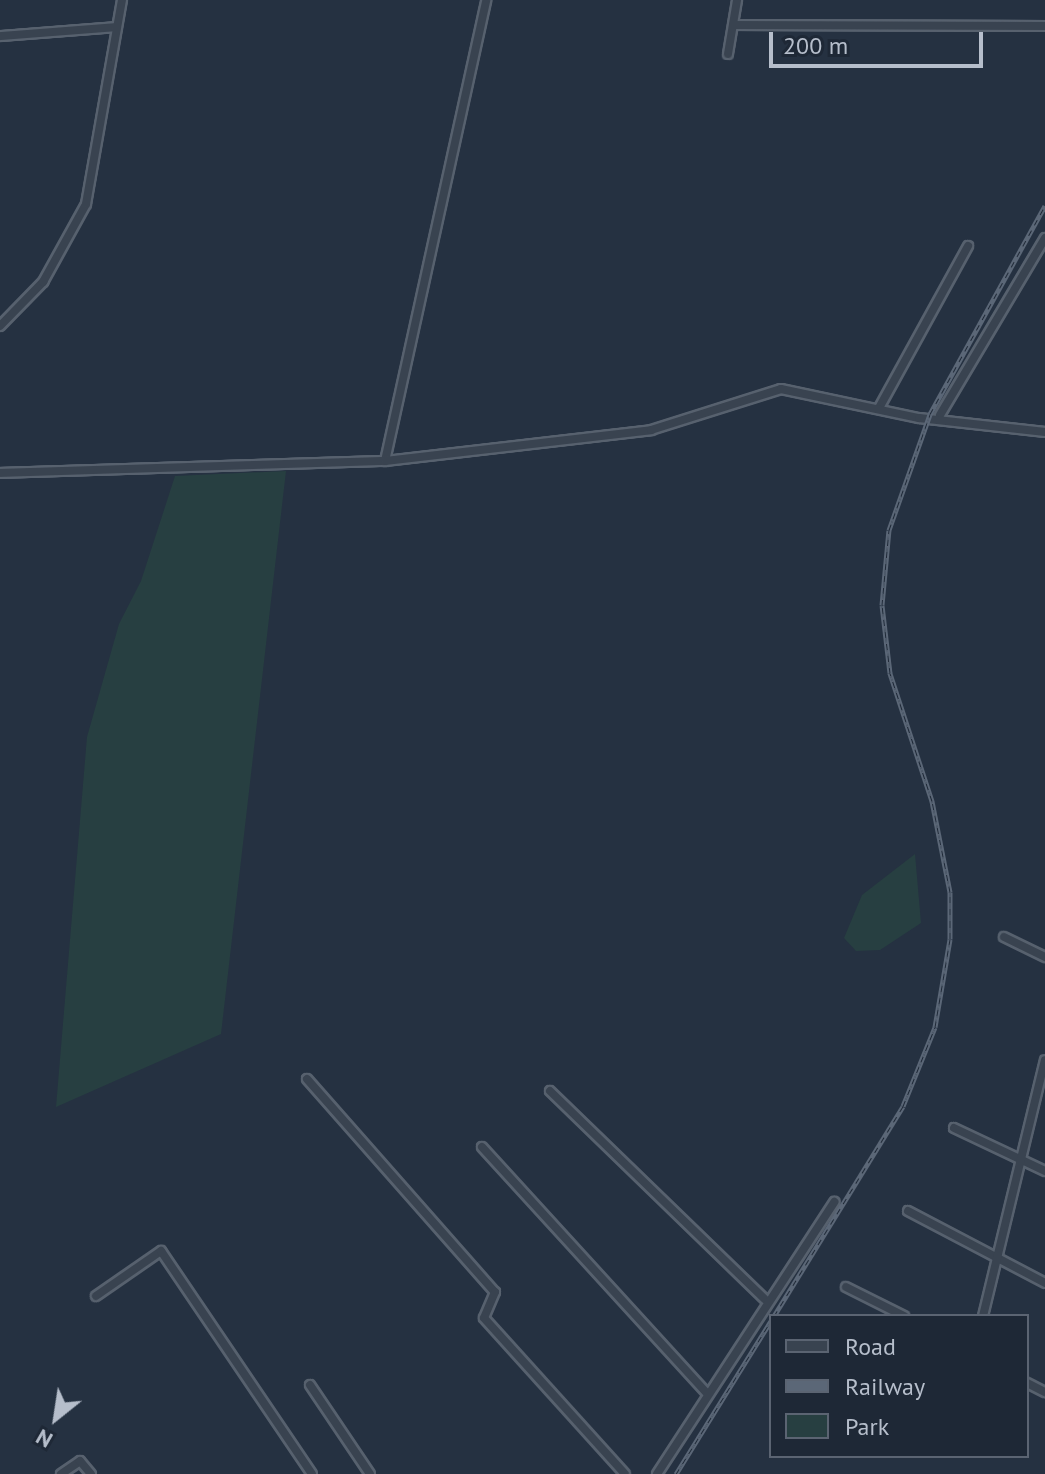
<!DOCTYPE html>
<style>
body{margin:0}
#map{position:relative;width:1045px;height:1474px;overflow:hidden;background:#253141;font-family:"PT Sans",sans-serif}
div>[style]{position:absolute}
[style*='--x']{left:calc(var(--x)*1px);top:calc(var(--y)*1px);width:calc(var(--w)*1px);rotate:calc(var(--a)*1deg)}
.green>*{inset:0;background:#273f41}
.roads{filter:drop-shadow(2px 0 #57616e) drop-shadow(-2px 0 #57616e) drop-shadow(0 2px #57616e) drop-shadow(0 -2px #57616e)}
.minor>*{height:8px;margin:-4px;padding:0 4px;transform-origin:4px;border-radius:4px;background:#394350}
.rail>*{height:5px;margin-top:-2.5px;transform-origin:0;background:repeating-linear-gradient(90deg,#1e2836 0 6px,#5b6777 0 12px);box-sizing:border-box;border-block:2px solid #5b6777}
span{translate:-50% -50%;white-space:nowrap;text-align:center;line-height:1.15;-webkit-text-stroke:6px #1e2836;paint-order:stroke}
.legend{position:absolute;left:769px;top:1314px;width:260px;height:144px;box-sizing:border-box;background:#1e2836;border:2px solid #5b6472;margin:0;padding:10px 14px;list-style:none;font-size:24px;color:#b6becb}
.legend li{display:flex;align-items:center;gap:16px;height:40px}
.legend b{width:40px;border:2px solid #5b6472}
.north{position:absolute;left:16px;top:1378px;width:80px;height:80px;-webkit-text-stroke:6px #1e2836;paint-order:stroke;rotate:210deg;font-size:22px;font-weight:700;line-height:32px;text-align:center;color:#b6becb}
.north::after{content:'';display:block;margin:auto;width:28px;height:36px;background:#b6becb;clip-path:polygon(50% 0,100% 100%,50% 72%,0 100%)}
.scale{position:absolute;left:769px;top:32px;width:214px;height:36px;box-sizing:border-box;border:4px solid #b6becb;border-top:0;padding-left:10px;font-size:24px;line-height:28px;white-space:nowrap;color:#b6becb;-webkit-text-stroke:6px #1e2836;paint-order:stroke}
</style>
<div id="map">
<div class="green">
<i style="clip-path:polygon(286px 471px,221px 1034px,56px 1107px,87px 737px,119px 624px,141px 581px,175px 476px)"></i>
<i style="clip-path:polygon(915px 854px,921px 923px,880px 950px,856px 951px,844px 938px,862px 895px)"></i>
</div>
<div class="roads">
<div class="minor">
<i style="--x:733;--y:25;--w:312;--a:0.2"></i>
<i style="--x:0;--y:36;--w:117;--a:-4.4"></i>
<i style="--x:728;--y:54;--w:55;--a:-80.5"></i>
<i style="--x:0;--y:326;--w:62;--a:-45.7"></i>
<i style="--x:43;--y:282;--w:89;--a:-61.1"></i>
<i style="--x:86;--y:204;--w:207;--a:-80"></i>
<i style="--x:879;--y:408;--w:185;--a:-61.2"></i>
<i style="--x:940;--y:415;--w:206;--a:-59.3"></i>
<i style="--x:385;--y:461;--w:472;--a:-77.6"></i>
<i style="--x:0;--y:473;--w:385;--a:-1.8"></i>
<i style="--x:385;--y:461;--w:268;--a:-6.6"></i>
<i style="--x:651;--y:430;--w:136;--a:-17.5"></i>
<i style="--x:781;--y:389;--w:141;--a:11.9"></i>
<i style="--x:919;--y:418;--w:127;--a:6.3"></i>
<i style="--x:1004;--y:937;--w:46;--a:26"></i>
<i style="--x:307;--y:1079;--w:284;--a:48.6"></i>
<i style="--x:495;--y:1292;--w:28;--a:113"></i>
<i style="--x:484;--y:1318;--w:210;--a:47.9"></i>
<i style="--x:550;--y:1091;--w:299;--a:44.1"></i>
<i style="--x:954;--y:1128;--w:101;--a:25.3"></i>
<i style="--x:482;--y:1147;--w:332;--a:47.6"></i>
<i style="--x:908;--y:1211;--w:155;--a:27.7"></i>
<i style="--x:846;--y:1287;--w:65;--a:26.6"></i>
<i style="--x:96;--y:1296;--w:79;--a:-34.7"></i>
<i style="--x:161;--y:1251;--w:269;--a:55.9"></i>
<i style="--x:983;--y:1316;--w:263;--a:-76.4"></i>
<i style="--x:1027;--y:1383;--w:20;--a:27"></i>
<i style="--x:310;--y:1385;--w:107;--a:56"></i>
<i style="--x:61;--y:1474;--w:23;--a:-34"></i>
<i style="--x:80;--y:1461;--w:17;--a:50"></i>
<i style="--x:657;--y:1474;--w:325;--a:-56.9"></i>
</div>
</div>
<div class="rail">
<i style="--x:774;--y:1316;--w:246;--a:-58.4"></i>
<i style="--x:903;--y:1106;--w:85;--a:-67.9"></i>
<i style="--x:935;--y:1027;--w:89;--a:-80.3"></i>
<i style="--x:950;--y:939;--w:47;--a:-90"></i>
<i style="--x:950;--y:892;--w:93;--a:-101.2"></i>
<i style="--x:932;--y:801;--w:135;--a:-108.2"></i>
<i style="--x:890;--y:673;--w:68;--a:-96.7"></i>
<i style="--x:882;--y:605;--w:75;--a:-84.7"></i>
<i style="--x:889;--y:530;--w:123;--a:-70.5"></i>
<i style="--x:930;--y:414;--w:238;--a:-61.1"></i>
<i style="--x:676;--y:1474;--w:180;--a:-58.2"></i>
</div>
<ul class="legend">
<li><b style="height:10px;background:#394350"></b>Road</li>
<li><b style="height:10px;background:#5b6777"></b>Railway</li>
<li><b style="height:22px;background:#273f41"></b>Park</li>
</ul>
<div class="north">N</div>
<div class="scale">200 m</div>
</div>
